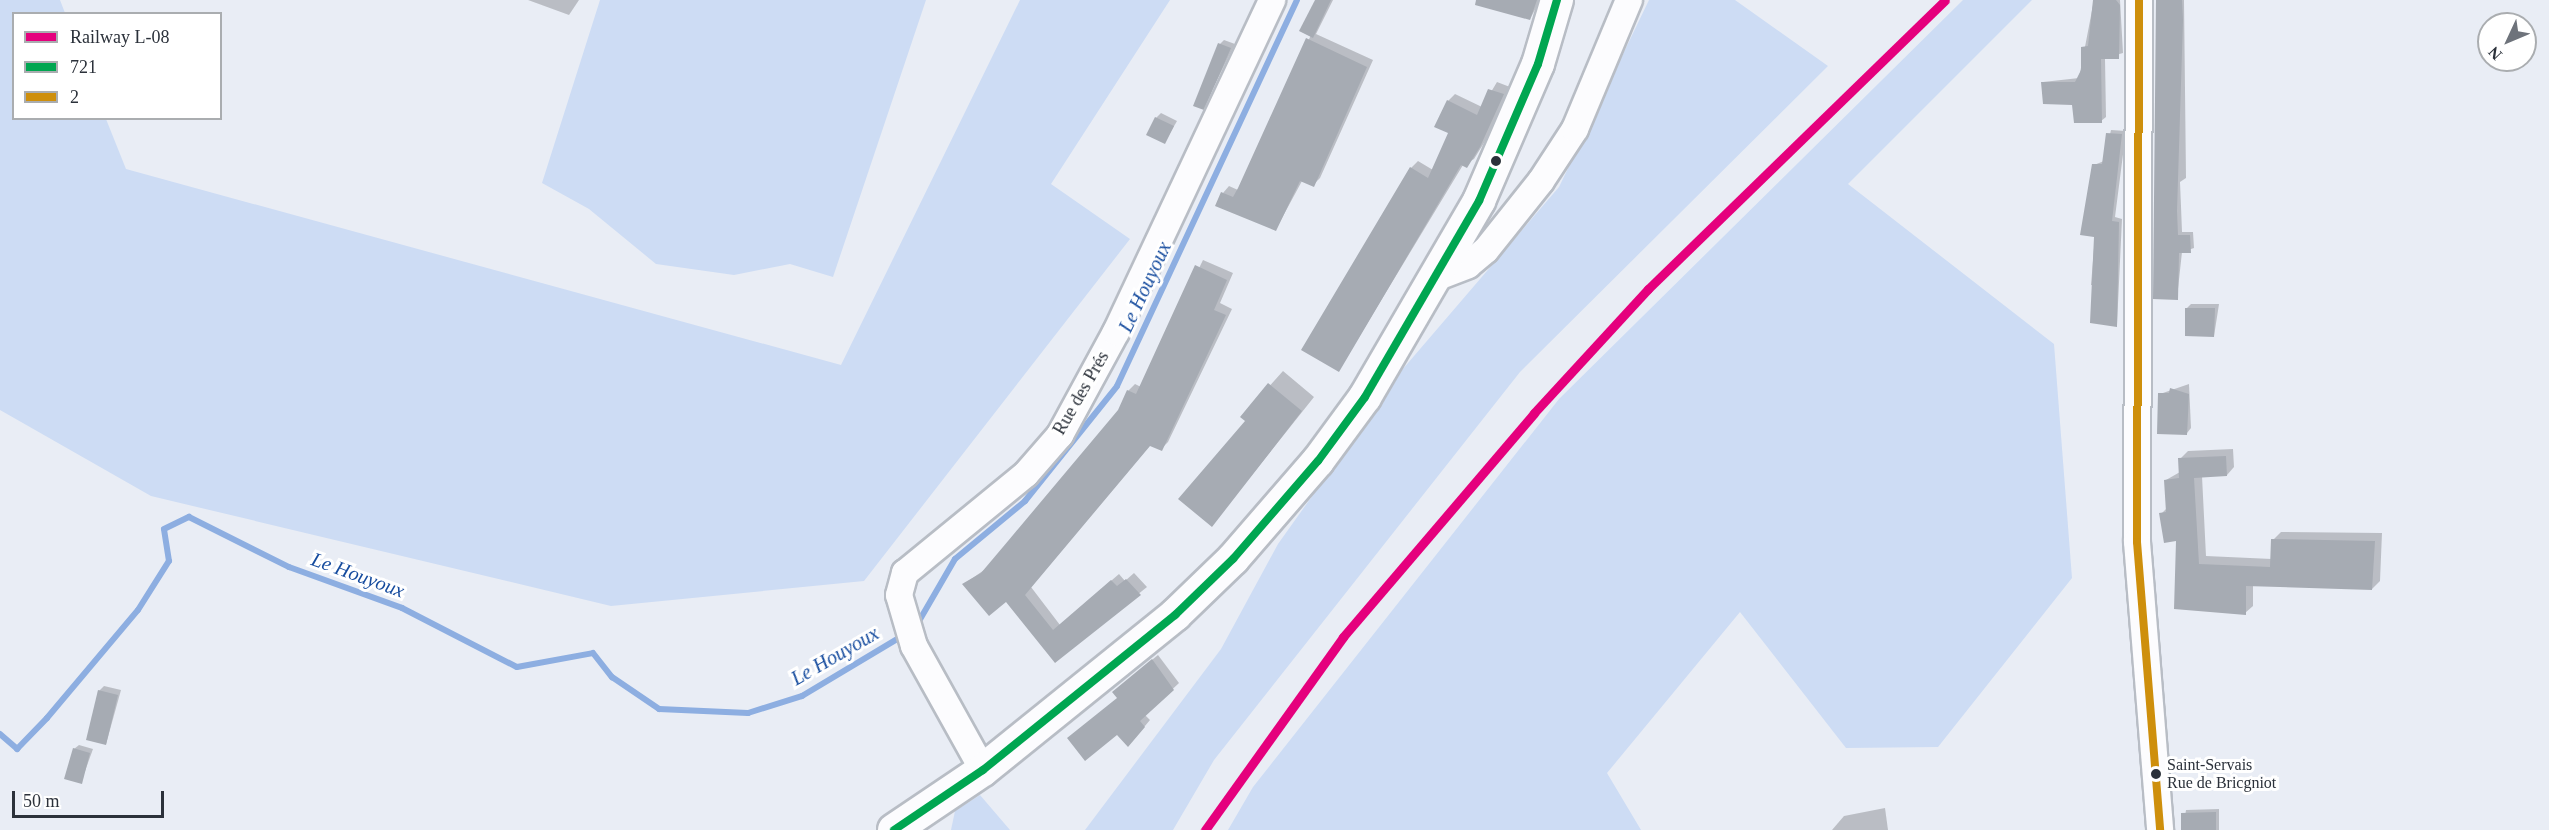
<!DOCTYPE html>
<meta charset="utf-8">
<style>
body{margin:0}
#map{position:relative;width:2549px;height:830px;overflow:hidden;background:#e9edf5;font-family:"Times New Roman",serif}
div>[style]{position:absolute}
[style*='--x']{left:calc(var(--x)*1px);top:calc(var(--y)*1px);width:calc(var(--w)*1px);rotate:calc(var(--a)*1deg)}
.green>*{inset:0;background:#cddcf4}
.shadow>*{inset:0;background:#0003}
.stream>*{height:6px;margin:-3px;padding:0 3px;transform-origin:3px;border-radius:3px;background:#8daee1}
.building>*{inset:0;background:#a6abb3}
.roads{filter:drop-shadow(2px 0 #b8bdc5) drop-shadow(-2px 0 #b8bdc5) drop-shadow(0 2px #b8bdc5) drop-shadow(0 -2px #b8bdc5)}
.minor>*{height:26px;margin:-13px;padding:0 13px;transform-origin:13px;border-radius:13px;background:#fcfcfe}
.major>*{height:32px;margin:-16px;padding:0 16px;transform-origin:16px;border-radius:16px;background:#fcfcfe}
.bus-1>*{height:8px;margin:-4px;padding:0 4px;transform-origin:4px;border-radius:4px;background:#00a651}
.bus-2>*{height:8px;margin:-4px;padding:0 4px;transform-origin:4px;border-radius:4px;background:#ce8f0c}
.rail-1>*{height:9px;margin:-4.5px;padding:0 4.5px;transform-origin:4.5px;border-radius:4.5px;background:#e5007d}
.dots>*{width:16px;height:16px;translate:-50% -50%;box-sizing:border-box;border:3px solid #fff;border-radius:50%}
span{translate:-50% -50%;white-space:nowrap;text-align:center;line-height:1.15;-webkit-text-stroke:6px #fff;paint-order:stroke}
.bus-label{font-size:16px;color:#2b313a}
.left{translate:0 -50%;text-align:left}
.street-label{font-size:18px;color:#2b313a}
.water-label{font-size:20px;color:#154b9e;font-style:italic}
.legend{position:absolute;left:12px;top:12px;width:210px;height:108px;box-sizing:border-box;background:#fff;border:2px solid #aaadb0;margin:0;padding:8px 10px;list-style:none;font-size:18px;color:#2b313a}
.legend li{display:flex;align-items:center;gap:12px;height:30px}
.legend b{width:30px;border:2px solid #aaadb0}
.north{position:absolute;left:2477px;top:12px;width:60px;height:60px;box-sizing:border-box;background:#fff;border:2px solid #aaadb0;border-radius:50%;rotate:226deg;font-size:16px;font-weight:700;line-height:24px;text-align:center;color:#2b313a}
.north::after{content:'';display:block;margin:auto;width:21px;height:27px;background:#6e737b;clip-path:polygon(50% 0,100% 100%,50% 72%,0 100%)}
.scale{position:absolute;left:12px;top:791px;width:152px;height:27px;box-sizing:border-box;border:3px solid #2b313a;border-top:0;padding-left:8px;font-size:18px;line-height:21px;white-space:nowrap;color:#2b313a;-webkit-text-stroke:4px #fff;paint-order:stroke}
</style>
<div id="map">
<div class="green">
<i style="clip-path:polygon(0 0,60px 0,65px 13px,14px 14px,14px 118px,106px 119px,126px 169px,841px 365px,1020px 0,1170px 0,1051px 184px,1130px 239px,864px 581px,611px 606px,151px 496px,0 410px)"></i>
<i style="clip-path:polygon(600px 0,926px 0,833px 277px,790px 264px,734px 275px,656px 264px,589px 209px,542px 183px)"></i>
<i style="clip-path:polygon(1649px 0,1735px 0,1828px 66px,1520px 372px,1214px 760px,1173px 830px,1085px 830px,1221px 649px,1278px 544px,1402px 370px,1559px 187px)"></i>
<i style="clip-path:polygon(1963px 0,2032px 0,1848px 184px,2054px 344px,2072px 578px,1938px 747px,1846px 748px,1740px 612px,1607px 773px,1641px 830px,1228px 830px,1253px 787px,1559px 399px)"></i>
<i style="clip-path:polygon(980px 795px,1010px 830px,951px 830px,955px 811px)"></i>
</div>
<div class="shadow">
<i style="clip-path:polygon(528px 0,579px 0,569px 15px)"></i>
<i style="clip-path:polygon(1317px 0,1333px 0,1316px 34px,1373px 60px,1320px 178px,1313px 185px,1302px 181px,1276px 229px,1223px 193px,1229px 186px,1238px 190px,1311px 35px)"></i>
<i style="clip-path:polygon(1502px 0,1540px 0,1530px 19px)"></i>
<i style="clip-path:polygon(2094px 0,2120px 0,2123px 53px,2105px 58px,2106px 117px,2101px 121px,2043px 82px,2079px 78px)"></i>
<i style="clip-path:polygon(2157px 0,2184px 0,2186px 178px,2180px 182px,2181px 206px,2182px 232px,2193px 232px,2194px 248px,2182px 252px,2177px 298px)"></i>
<i style="clip-path:polygon(1224px 40px,1235px 44px,1203px 108px,1220px 44px)"></i>
<i style="clip-path:polygon(1497px 82px,1510px 87px,1487px 138px,1474px 159px,1463px 165px,1339px 370px,1411px 168px,1418px 161px,1433px 170px,1450px 133px,1448px 101px,1455px 94px,1482px 107px)"></i>
<i style="clip-path:polygon(1161px 113px,1177px 121px,1165px 142px,1156px 118px)"></i>
<i style="clip-path:polygon(2111px 130px,2126px 131px,2115px 217px,2122px 219px,2117px 325px,2097px 285px,2091px 285px,2095px 236px,2081px 234px,2094px 165px,2104px 161px)"></i>
<i style="clip-path:polygon(1203px 260px,1233px 273px,1220px 303px,1232px 309px,1168px 442px,1161px 449px,1151px 444px,1031px 587px,1060px 625px,1119px 574px,1125px 581px,1134px 573px,1147px 587px,1055px 661px,1006px 600px,964px 584px,987px 568px,1119px 411px,1128px 391px,1135px 384px,1141px 387px)"></i>
<i style="clip-path:polygon(2191px 304px,2219px 304px,2214px 336px,2187px 308px)"></i>
<i style="clip-path:polygon(1283px 371px,1314px 397px,1212px 525px,1247px 420px,1242px 417px)"></i>
<i style="clip-path:polygon(2189px 384px,2191px 428px,2187px 433px,2160px 394px)"></i>
<i style="clip-path:polygon(2233px 449px,2234px 467px,2227px 475px,2202px 476px,2206px 556px,2272px 559px,2273px 540px,2281px 532px,2382px 533px,2380px 581px,2372px 589px,2253px 585px,2253px 606px,2245px 613px,2176px 608px,2178px 539px,2161px 514px,2167px 508px,2166px 480px,2180px 472px,2180px 459px,2188px 451px)"></i>
<i style="clip-path:polygon(1158px 655px,1179px 683px,1145px 715px,1150px 720px,1134px 739px,1119px 687px)"></i>
<i style="clip-path:polygon(104px 686px,121px 690px,106px 744px,99px 691px)"></i>
<i style="clip-path:polygon(79px 745px,93px 749px,81px 782px,74px 749px)"></i>
<i style="clip-path:polygon(1885px 808px,1888px 830px,1832px 830px,1844px 816px)"></i>
<i style="clip-path:polygon(2219px 809px,2219px 830px,2183px 830px,2186px 810px)"></i>
</div>
<div class="stream">
<i style="--x:915;--y:628;--w:80;--a:-59.9"></i>
<i style="--x:955;--y:559;--w:91;--a:-39.6"></i>
<i style="--x:1025;--y:501;--w:147;--a:-51.3"></i>
<i style="--x:1117;--y:386;--w:426;--a:-65"></i>
<i style="--x:0;--y:734;--w:23;--a:41"></i>
<i style="--x:17;--y:749;--w:43;--a:-45.9"></i>
<i style="--x:47;--y:718;--w:141;--a:-49.9"></i>
<i style="--x:138;--y:610;--w:58;--a:-57.7"></i>
<i style="--x:169;--y:561;--w:32;--a:-99"></i>
<i style="--x:164;--y:529;--w:28;--a:-26"></i>
<i style="--x:189;--y:517;--w:112;--a:26.6"></i>
<i style="--x:289;--y:567;--w:120;--a:19.9"></i>
<i style="--x:402;--y:608;--w:129;--a:27.2"></i>
<i style="--x:517;--y:667;--w:77;--a:-10.4"></i>
<i style="--x:593;--y:653;--w:31;--a:52"></i>
<i style="--x:612;--y:677;--w:57;--a:34.2"></i>
<i style="--x:659;--y:709;--w:89;--a:2.6"></i>
<i style="--x:748;--y:713;--w:57;--a:-17.5"></i>
<i style="--x:802;--y:696;--w:119;--a:-30.9"></i>
</div>
<div class="building">
<i style="clip-path:polygon(1315px 0,1331px 0,1313px 38px,1299px 31px)"></i>
<i style="clip-path:polygon(1476px 0,1537px 0,1530px 20px,1475px 5px)"></i>
<i style="clip-path:polygon(2093px 0,2116px 0,2120px 5px,2119px 59px,2101px 59px,2102px 123px,2074px 123px,2072px 105px,2043px 104px,2041px 82px,2075px 82px,2081px 70px,2081px 47px,2088px 46px)"></i>
<i style="clip-path:polygon(2156px 0,2182px 0,2183px 20px,2177px 211px,2178px 235px,2190px 235px,2191px 253px,2179px 253px,2178px 300px,2153px 299px)"></i>
<i style="clip-path:polygon(1306px 38px,1367px 67px,1314px 187px,1300px 181px,1276px 231px,1215px 206px,1221px 192px,1233px 197px,1238px 188px)"></i>
<i style="clip-path:polygon(1218px 43px,1231px 48px,1204px 110px,1193px 106px)"></i>
<i style="clip-path:polygon(1488px 89px,1504px 94px,1480px 147px,1467px 168px,1461px 165px,1339px 372px,1301px 350px,1410px 167px,1428px 178px,1448px 133px,1434px 127px,1447px 100px,1477px 115px)"></i>
<i style="clip-path:polygon(1155px 117px,1174px 126px,1165px 144px,1146px 135px)"></i>
<i style="clip-path:polygon(2106px 133px,2122px 134px,2112px 221px,2119px 222px,2117px 327px,2090px 323px,2094px 237px,2080px 235px,2092px 164px,2102px 164px)"></i>
<i style="clip-path:polygon(1195px 265px,1227px 280px,1214px 310px,1226px 315px,1162px 451px,1150px 446px,1025px 595px,1053px 630px,1111px 580px,1117px 586px,1126px 579px,1141px 595px,1055px 663px,1006px 602px,989px 616px,962px 584px,981px 573px,1008px 541px,1118px 410px,1127px 390px,1136px 394px)"></i>
<i style="clip-path:polygon(2185px 308px,2215px 308px,2214px 337px,2185px 336px)"></i>
<i style="clip-path:polygon(1268px 383px,1302px 411px,1212px 527px,1178px 499px,1245px 421px,1240px 417px)"></i>
<i style="clip-path:polygon(2170px 388px,2189px 394px,2187px 435px,2157px 434px,2158px 393px,2169px 393px)"></i>
<i style="clip-path:polygon(2226px 456px,2227px 476px,2194px 478px,2199px 564px,2270px 567px,2271px 539px,2375px 541px,2372px 590px,2246px 586px,2246px 615px,2174px 609px,2176px 541px,2164px 543px,2159px 513px,2166px 512px,2164px 480px,2179px 478px,2178px 458px)"></i>
<i style="clip-path:polygon(1152px 659px,1174px 690px,1140px 721px,1145px 727px,1128px 747px,1117px 735px,1085px 761px,1067px 738px,1117px 698px,1112px 692px)"></i>
<i style="clip-path:polygon(98px 690px,118px 695px,106px 745px,86px 740px)"></i>
<i style="clip-path:polygon(73px 748px,90px 753px,82px 784px,64px 779px)"></i>
<i style="clip-path:polygon(2216px 812px,2216px 830px,2181px 830px,2181px 813px)"></i>
</div>
<div class="roads">
<div class="minor">
<i style="--x:2139;--y:0;--w:542;--a:90.21"></i>
<i style="--x:2137;--y:542;--w:289;--a:85.4"></i>
<i style="--x:1440;--y:276;--w:30;--a:-21"></i>
<i style="--x:1468;--y:265;--w:23;--a:-40"></i>
<i style="--x:1486;--y:250;--w:88;--a:-51.4"></i>
<i style="--x:1541;--y:181;--w:62;--a:-56.8"></i>
<i style="--x:1575;--y:129;--w:140;--a:-67.3"></i>
<i style="--x:983;--y:770;--w:142;--a:-119.1"></i>
<i style="--x:914;--y:646;--w:53;--a:-106.4"></i>
<i style="--x:899;--y:595;--w:23;--a:-75"></i>
<i style="--x:905;--y:573;--w:156;--a:-39.3"></i>
<i style="--x:1026;--y:474;--w:52;--a:-48.9"></i>
<i style="--x:1060;--y:435;--w:117;--a:-61.5"></i>
<i style="--x:1116;--y:332;--w:367;--a:-64.8"></i>
</div>
<div class="major">
<i style="--x:894;--y:830;--w:107;--a:-34"></i>
<i style="--x:983;--y:770;--w:247;--a:-38.9"></i>
<i style="--x:1175;--y:615;--w:81;--a:-44"></i>
<i style="--x:1233;--y:559;--w:130;--a:-49.1"></i>
<i style="--x:1318;--y:461;--w:79;--a:-53.7"></i>
<i style="--x:1365;--y:397;--w:227;--a:-59.8"></i>
<i style="--x:1479;--y:201;--w:149;--a:-66.7"></i>
<i style="--x:1538;--y:64;--w:67;--a:-73.5"></i>
</div>
</div>
<div class="bus-1">
<i style="--x:894;--y:830;--w:107;--a:-34"></i>
<i style="--x:983;--y:770;--w:247;--a:-38.9"></i>
<i style="--x:1175;--y:615;--w:81;--a:-44"></i>
<i style="--x:1233;--y:559;--w:130;--a:-49.1"></i>
<i style="--x:1318;--y:461;--w:79;--a:-53.7"></i>
<i style="--x:1365;--y:397;--w:227;--a:-59.8"></i>
<i style="--x:1479;--y:201;--w:149;--a:-66.7"></i>
<i style="--x:1538;--y:64;--w:67;--a:-73.5"></i>
</div>
<div class="bus-2">
<i style="--x:2139;--y:0;--w:542;--a:90.21"></i>
<i style="--x:2137;--y:542;--w:289;--a:85.4"></i>
</div>
<div class="rail-1">
<i style="--x:1205;--y:830;--w:237;--a:-54.4"></i>
<i style="--x:1343;--y:637;--w:294;--a:-49.5"></i>
<i style="--x:1534;--y:413;--w:168;--a:-47.4"></i>
<i style="--x:1648;--y:289;--w:414;--a:-44.2"></i>
</div>
<div class="dots">
<i style="left:1496px;top:161px;background:#2b313a"></i>
<i style="left:2156px;top:774px;background:#2b313a"></i>
</div>
<div class="bus-label">
<span class="left" style="left:2167px;top:774px">Saint-Servais<br>Rue de Bricgniot</span>
</div>
<div class="street-label">
<span style="left:1081px;top:393px;rotate:-60deg">Rue des Prés</span>
</div>
<div class="water-label">
<span style="left:1145px;top:287px;rotate:-65deg">Le Houyoux</span>
<span style="left:358px;top:575px;rotate:20deg">Le Houyoux</span>
<span style="left:835px;top:656px;rotate:-30deg">Le Houyoux</span>
</div>
<ul class="legend">
<li><b style="height:8px;background:#e5007d"></b>Railway L-08</li>
<li><b style="height:8px;background:#00a651"></b>721</li>
<li><b style="height:8px;background:#ce8f0c"></b>2</li>
</ul>
<div class="north">N</div>
<div class="scale">50 m</div>
</div>
